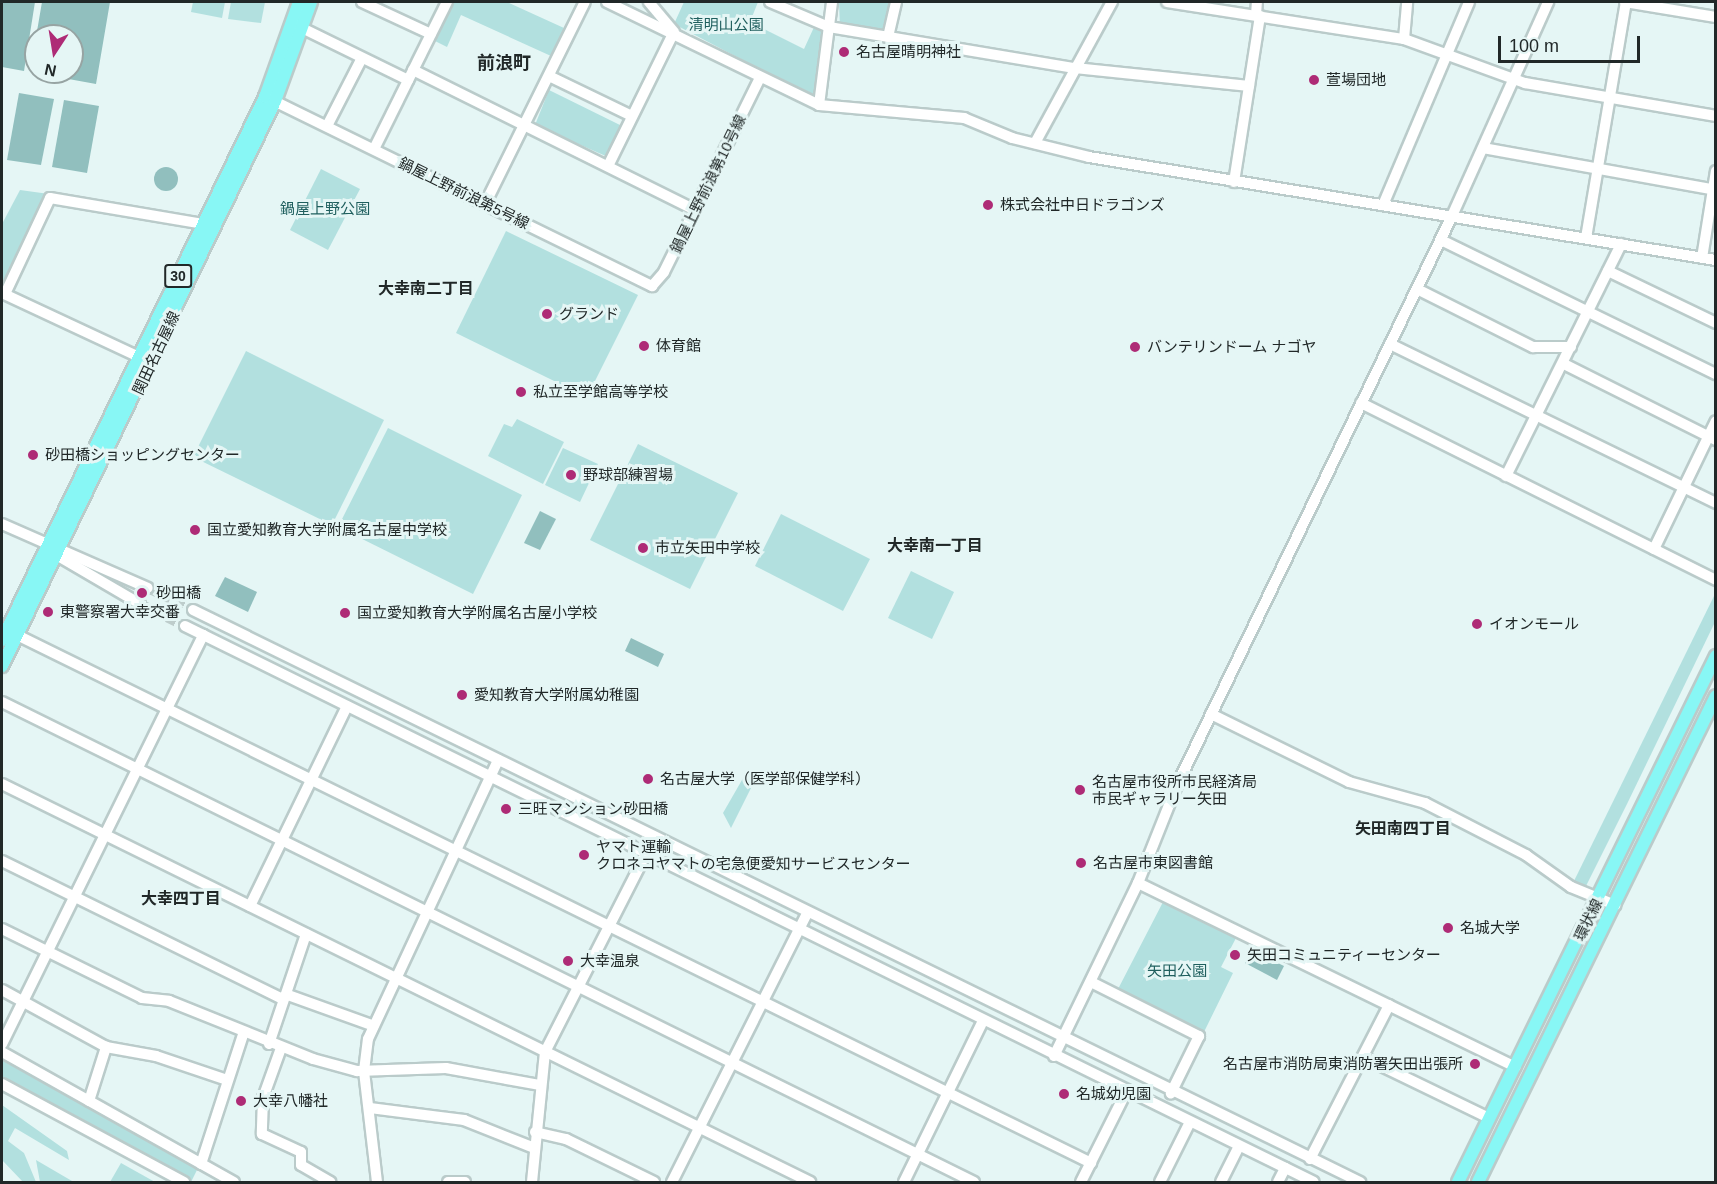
<!DOCTYPE html>
<meta charset="utf-8">
<style>
body{margin:0}
#map{position:relative;width:1717px;height:1184px;overflow:hidden;background:#e5f6f5;font-family:Helvetica,"Noto Sans JP",sans-serif}
div>[style]{position:absolute}
[style*='--x']{left:calc(var(--x)*1px);top:calc(var(--y)*1px);width:calc(var(--w)*1px);rotate:calc(var(--a)*1deg)}
.green>*{inset:0;background:#b2e0df}
.water>*{inset:0;background:#91bfbe}
.round{border-radius:50%}
.minor-tunnel>*{height:10px;margin-top:-5px;transform-origin:0;background:repeating-linear-gradient(90deg,#becdcc 0 10px,transparent 0 15px)}
.roads{filter:drop-shadow(2px 0 #bacbca) drop-shadow(-2px 0 #bacbca) drop-shadow(0 2px #bacbca) drop-shadow(0 -2px #bacbca)}
.minor>*{height:10px;margin:-5px;padding:0 5px;transform-origin:5px;border-radius:5px;background:#fff}
.major>*{height:12px;margin:-6px;padding:0 6px;transform-origin:6px;border-radius:6px;background:#88f7f5}
.dots>*{width:16px;height:16px;translate:-50% -50%;box-sizing:border-box;border:3px solid #e5f6f5;border-radius:50%}
span{translate:-50% -50%;white-space:nowrap;text-align:center;line-height:1.15;-webkit-text-stroke:6px #e5f6f5;paint-order:stroke}
.shield-label span{padding:2px 4px;background:#e5f6f5;border:2px solid;border-radius:4px;-webkit-text-stroke-width:0}
.shield-label{font-size:14px;color:#212828;font-weight:700}
.park-label{font-size:15px;color:#1f5f5e}
.poi-label{font-size:15px;color:#212828}
.left{translate:0 -50%;text-align:left}
.right{translate:-100% -50%;text-align:right}
.street-label{font-size:15px;color:#212828}
.neighbourhood-label{font-size:16px;color:#212828;font-weight:700}
.quarter-label{font-size:18px;color:#212828;font-weight:700}
.frame{position:absolute;inset:0;border:3px solid #212828;pointer-events:none}
.north{position:absolute;left:24px;top:24px;width:60px;height:60px;box-sizing:border-box;background:#e5f6f5;border:2px solid #97a4a3;border-radius:50%;rotate:192deg;font-size:16px;font-weight:700;line-height:24px;text-align:center;color:#212828}
.north::after{content:'';display:block;margin:auto;width:21px;height:27px;background:#ae2b76;clip-path:polygon(50% 0,100% 100%,50% 72%,0 100%)}
.scale{position:absolute;left:1498px;top:36px;width:142px;height:27px;box-sizing:border-box;border:3px solid #212828;border-top:0;padding-left:8px;font-size:18px;line-height:21px;white-space:nowrap;color:#212828;-webkit-text-stroke:4px #e5f6f5;paint-order:stroke}
</style>
<div id="map">
<div class="green">
<i style="clip-path:polygon(193px 2px,225px 2px,222px 18px,191px 12px)"></i>
<i style="clip-path:polygon(231px 2px,265px 2px,261px 23px,228px 19px)"></i>
<i style="clip-path:polygon(452px 2px,507px 2px,564px 28px,551px 56px,461px 15px,447px 47px,433px 40px)"></i>
<i style="clip-path:polygon(684px 2px,758px 2px,750px 22px,804px 49px,815px 25px,822px 28px,817px 93px,809px 95px,674px 24px)"></i>
<i style="clip-path:polygon(839px 2px,892px 2px,885px 30px,840px 27px)"></i>
<i style="clip-path:polygon(549px 90px,622px 126px,608px 157px,535px 125px)"></i>
<i style="clip-path:polygon(321px 169px,360px 189px,328px 250px,290px 230px)"></i>
<i style="clip-path:polygon(20px 190px,49px 194px,2px 286px,2px 224px)"></i>
<i style="clip-path:polygon(506px 231px,638px 295px,587px 397px,456px 333px)"></i>
<i style="clip-path:polygon(246px 351px,384px 420px,332px 525px,193px 457px)"></i>
<i style="clip-path:polygon(517px 419px,564px 442px,543px 484px,488px 456px,504px 424px,512px 427px)"></i>
<i style="clip-path:polygon(388px 428px,522px 495px,473px 594px,338px 527px)"></i>
<i style="clip-path:polygon(638px 444px,738px 493px,690px 589px,590px 540px)"></i>
<i style="clip-path:polygon(563px 448px,598px 464px,580px 502px,545px 485px)"></i>
<i style="clip-path:polygon(781px 514px,870px 559px,843px 611px,755px 566px)"></i>
<i style="clip-path:polygon(911px 571px,954px 592px,932px 639px,888px 618px)"></i>
<i style="clip-path:polygon(1715px 594px,1715px 622px,1627px 804px,1585px 888px,1573px 883px)"></i>
<i style="clip-path:polygon(757px 770px,758px 774px,731px 828px,723px 813px,746px 773px)"></i>
<i style="clip-path:polygon(1163px 902px,1236px 938px,1221px 967px,1233px 973px,1203px 1034px,1117px 991px)"></i>
<i style="clip-path:polygon(2px 1056px,199px 1166px,191px 1182px,2px 1079px)"></i>
<i style="clip-path:polygon(2px 1105px,67px 1151px,69px 1160px,15px 1128px,8px 1141px,24px 1153px,36px 1182px,23px 1182px,2px 1160px)"></i>
<i style="clip-path:polygon(36px 1160px,72px 1181px,73px 1182px,40px 1182px)"></i>
<i style="clip-path:polygon(121px 1163px,155px 1182px,110px 1182px)"></i>
</div>
<div class="water">
<i style="clip-path:polygon(2px 2px,35px 2px,24px 71px,2px 67px)"></i>
<i style="clip-path:polygon(evenodd,42px 2px,110px 2px,96px 84px,30px 72px,42px 2px,36px 36px,72px 36px,72px 72px,36px 72px,36px 36px)"></i>
<i style="clip-path:polygon(19px 93px,54px 99px,41px 165px,7px 160px)"></i>
<i style="clip-path:polygon(64px 100px,99px 106px,87px 173px,52px 167px)"></i>
<i class="round" style="left:154px;top:167px;width:24px;height:24px"></i>
<i style="clip-path:polygon(540px 511px,556px 519px,540px 550px,524px 543px)"></i>
<i style="clip-path:polygon(225px 577px,257px 592px,248px 612px,215px 596px)"></i>
<i style="clip-path:polygon(631px 638px,664px 654px,658px 667px,625px 651px)"></i>
<i style="clip-path:polygon(1251px 950px,1284px 966px,1277px 980px,1245px 963px)"></i>
</div>
<div class="minor-tunnel">
<i style="--x:148;--y:588;--w:50;--a:26.1"></i>
<i style="--x:140;--y:604;--w:50;--a:26.1"></i>
</div>
<div class="roads">
<div class="minor">
<i style="--x:362;--y:2;--w:76;--a:24.9"></i>
<i style="--x:607;--y:2;--w:236;--a:25.9"></i>
<i style="--x:819;--y:105;--w:146;--a:5.1"></i>
<i style="--x:964;--y:118;--w:52;--a:22.6"></i>
<i style="--x:1012;--y:138;--w:79;--a:13.9"></i>
<i style="--x:1089;--y:157;--w:635;--a:9.33"></i>
<i style="--x:770;--y:2;--w:64;--a:23"></i>
<i style="--x:829;--y:27;--w:249;--a:9.5"></i>
<i style="--x:1075;--y:68;--w:175;--a:5.9"></i>
<i style="--x:1167;--y:2;--w:240;--a:8.9"></i>
<i style="--x:1404;--y:39;--w:129;--a:20"></i>
<i style="--x:1525;--y:83;--w:194;--a:9.8"></i>
<i style="--x:1625;--y:2;--w:92;--a:9.4"></i>
<i style="--x:1256;--y:15;--w:13;--a:-86"></i>
<i style="--x:304;--y:29;--w:116;--a:26.1"></i>
<i style="--x:888;--y:37;--w:36;--a:-77"></i>
<i style="--x:1404;--y:39;--w:37;--a:-85"></i>
<i style="--x:413;--y:70;--w:315;--a:26.4"></i>
<i style="--x:549;--y:76;--w:92;--a:25.7"></i>
<i style="--x:268;--y:98;--w:428;--a:26.1"></i>
<i style="--x:652;--y:286;--w:18;--a:-49"></i>
<i style="--x:664;--y:272;--w:214;--a:-63.7"></i>
<i style="--x:819;--y:105;--w:104;--a:-82.8"></i>
<i style="--x:327;--y:126;--w:76;--a:-62.8"></i>
<i style="--x:1035;--y:143;--w:161;--a:-61.4"></i>
<i style="--x:1483;--y:148;--w:237;--a:10.2"></i>
<i style="--x:374;--y:149;--w:164;--a:-63.6"></i>
<i style="--x:608;--y:166;--w:149;--a:-63.8"></i>
<i style="--x:674;--y:32;--w:39;--a:-130"></i>
<i style="--x:1234;--y:182;--w:168;--a:-81.1"></i>
<i style="--x:485;--y:204;--w:225;--a:-63.7"></i>
<i style="--x:1383;--y:205;--w:220;--a:-67"></i>
<i style="--x:1586;--y:238;--w:239;--a:-80.4"></i>
<i style="--x:1441;--y:240;--w:306;--a:26"></i>
<i style="--x:1702;--y:258;--w:88;--a:-80.9"></i>
<i style="--x:1608;--y:271;--w:120;--a:25.7"></i>
<i style="--x:1417;--y:289;--w:130;--a:26.6"></i>
<i style="--x:1533;--y:347;--w:38;--a:0"></i>
<i style="--x:2;--y:293;--w:159;--a:25"></i>
<i style="--x:5;--y:294;--w:106;--a:-64.9"></i>
<i style="--x:50;--y:198;--w:155;--a:9.6"></i>
<i style="--x:1390;--y:344;--w:363;--a:26"></i>
<i style="--x:1564;--y:364;--w:170;--a:26.6"></i>
<i style="--x:1361;--y:403;--w:397;--a:26.5"></i>
<i style="--x:1506;--y:476;--w:259;--a:-63.6"></i>
<i style="--x:2;--y:524;--w:159;--a:23.7"></i>
<i style="--x:1654;--y:549;--w:142;--a:-64.2"></i>
<i style="--x:58;--y:556;--w:95;--a:30.3"></i>
<i style="--x:193;--y:610;--w:1300;--a:26.11"></i>
<i style="--x:185;--y:626;--w:1258;--a:26.22"></i>
<i style="--x:17;--y:635;--w:1197;--a:26.18"></i>
<i style="--x:2;--y:702;--w:1084;--a:26.28"></i>
<i style="--x:1211;--y:714;--w:154;--a:26.2"></i>
<i style="--x:1349;--y:782;--w:79;--a:15.4"></i>
<i style="--x:1425;--y:803;--w:114;--a:27.2"></i>
<i style="--x:1526;--y:855;--w:55;--a:35.4"></i>
<i style="--x:1571;--y:887;--w:48;--a:22.2"></i>
<i style="--x:2;--y:784;--w:901;--a:26.22"></i>
<i style="--x:2;--y:861;--w:311;--a:26.2"></i>
<i style="--x:281;--y:998;--w:8;--a:-23"></i>
<i style="--x:288;--y:995;--w:91;--a:19.8"></i>
<i style="--x:1138;--y:883;--w:420;--a:26"></i>
<i style="--x:250;--y:906;--w:222;--a:-64.1"></i>
<i style="--x:2;--y:929;--w:156;--a:26.2"></i>
<i style="--x:142;--y:998;--w:27;--a:6"></i>
<i style="--x:169;--y:1001;--w:155;--a:21.9"></i>
<i style="--x:313;--y:1059;--w:46;--a:15.3"></i>
<i style="--x:357;--y:1071;--w:89;--a:-1.9"></i>
<i style="--x:446;--y:1068;--w:96;--a:10.3"></i>
<i style="--x:1091;--y:982;--w:121;--a:26.6"></i>
<i style="--x:1199;--y:1036;--w:64;--a:116.2"></i>
<i style="--x:2;--y:990;--w:119;--a:28.7"></i>
<i style="--x:106;--y:1047;--w:51;--a:10.2"></i>
<i style="--x:156;--y:1056;--w:72;--a:18.7"></i>
<i style="--x:2;--y:1044;--w:456;--a:-63.8"></i>
<i style="--x:269;--y:1044;--w:116;--a:-71.4"></i>
<i style="--x:281;--y:1048;--w:53;--a:109.8"></i>
<i style="--x:263;--y:1098;--w:36;--a:92"></i>
<i style="--x:262;--y:1134;--w:43;--a:24.8"></i>
<i style="--x:301;--y:1152;--w:13;--a:90"></i>
<i style="--x:301;--y:1165;--w:34;--a:30"></i>
<i style="--x:2;--y:1052;--w:266;--a:29.3"></i>
<i style="--x:1054;--y:1056;--w:192;--a:-64.1"></i>
<i style="--x:1138;--y:883;--w:105;--a:-68.3"></i>
<i style="--x:1177;--y:785;--w:632;--a:-64.21"></i>
<i style="--x:1452;--y:216;--w:235;--a:-65.8"></i>
<i style="--x:1363;--y:1057;--w:140;--a:25.8"></i>
<i style="--x:2;--y:1084;--w:207;--a:28.3"></i>
<i style="--x:89;--y:1101;--w:57;--a:-72.5"></i>
<i style="--x:370;--y:1108;--w:95;--a:7.3"></i>
<i style="--x:464;--y:1120;--w:73;--a:21.7"></i>
<i style="--x:535;--y:1132;--w:32;--a:13"></i>
<i style="--x:566;--y:1139;--w:98;--a:26"></i>
<i style="--x:1310;--y:1159;--w:173;--a:-62.8"></i>
<i style="--x:201;--y:1164;--w:136;--a:-72"></i>
<i style="--x:377;--y:1182;--w:112;--a:-96.7"></i>
<i style="--x:364;--y:1071;--w:32;--a:-83"></i>
<i style="--x:368;--y:1039;--w:308;--a:-65"></i>
<i style="--x:448;--y:1182;--w:17;--a:0"></i>
<i style="--x:532;--y:1182;--w:131;--a:-84.3"></i>
<i style="--x:545;--y:1052;--w:225;--a:-63"></i>
<i style="--x:672;--y:1182;--w:301;--a:-63.3"></i>
<i style="--x:904;--y:1182;--w:179;--a:-63.9"></i>
<i style="--x:1081;--y:1182;--w:101;--a:-63.4"></i>
<i style="--x:1160;--y:1182;--w:67;--a:-63.4"></i>
<i style="--x:1221;--y:1182;--w:40;--a:-63.4"></i>
<i style="--x:1278;--y:1182;--w:16;--a:-63"></i>
</div>
<div class="major">
<i style="--x:2;--y:640;--w:603;--a:-64.16"></i>
<i style="--x:265;--y:97;--w:101;--a:-70.3"></i>
<i style="--x:2;--y:666;--w:627;--a:-64.21"></i>
<i style="--x:275;--y:101;--w:105;--a:-70"></i>
<i style="--x:1458;--y:1182;--w:586;--a:-63.87"></i>
<i style="--x:1478;--y:1182;--w:541;--a:-63.91"></i>
</div>
</div>
<div class="dots">
<i style="left:844px;top:52px;background:#ae2b76"></i>
<i style="left:1314px;top:80px;background:#ae2b76"></i>
<i style="left:988px;top:205px;background:#ae2b76"></i>
<i style="left:547px;top:314px;background:#ae2b76"></i>
<i style="left:644px;top:346px;background:#ae2b76"></i>
<i style="left:1135px;top:347px;background:#ae2b76"></i>
<i style="left:521px;top:392px;background:#ae2b76"></i>
<i style="left:33px;top:455px;background:#ae2b76"></i>
<i style="left:571px;top:475px;background:#ae2b76"></i>
<i style="left:195px;top:530px;background:#ae2b76"></i>
<i style="left:643px;top:548px;background:#ae2b76"></i>
<i style="left:142px;top:593px;background:#ae2b76"></i>
<i style="left:48px;top:612px;background:#ae2b76"></i>
<i style="left:345px;top:613px;background:#ae2b76"></i>
<i style="left:1477px;top:624px;background:#ae2b76"></i>
<i style="left:462px;top:695px;background:#ae2b76"></i>
<i style="left:648px;top:779px;background:#ae2b76"></i>
<i style="left:1080px;top:790px;background:#ae2b76"></i>
<i style="left:506px;top:809px;background:#ae2b76"></i>
<i style="left:584px;top:855px;background:#ae2b76"></i>
<i style="left:1081px;top:863px;background:#ae2b76"></i>
<i style="left:1448px;top:928px;background:#ae2b76"></i>
<i style="left:1235px;top:955px;background:#ae2b76"></i>
<i style="left:568px;top:961px;background:#ae2b76"></i>
<i style="left:1475px;top:1064px;background:#ae2b76"></i>
<i style="left:1064px;top:1094px;background:#ae2b76"></i>
<i style="left:241px;top:1101px;background:#ae2b76"></i>
</div>
<div class="shield-label">
<span style="left:178px;top:276px">30</span>
</div>
<div class="park-label">
<span style="left:726px;top:25px">清明山公園</span>
<span style="left:325px;top:209px">鍋屋上野公園</span>
<span style="left:1177px;top:971px">矢田公園</span>
</div>
<div class="poi-label">
<span class="left" style="left:856px;top:52px">名古屋晴明神社</span>
<span class="left" style="left:1326px;top:80px">萱場団地</span>
<span class="left" style="left:1000px;top:205px">株式会社中日ドラゴンズ</span>
<span class="left" style="left:559px;top:314px">グランド</span>
<span class="left" style="left:656px;top:346px">体育館</span>
<span class="left" style="left:1147px;top:347px">バンテリンドーム ナゴヤ</span>
<span class="left" style="left:533px;top:392px">私立至学館高等学校</span>
<span class="left" style="left:45px;top:455px">砂田橋ショッピングセンター</span>
<span class="left" style="left:583px;top:475px">野球部練習場</span>
<span class="left" style="left:207px;top:530px">国立愛知教育大学附属名古屋中学校</span>
<span class="left" style="left:655px;top:548px">市立矢田中学校</span>
<span class="left" style="left:156px;top:593px">砂田橋</span>
<span class="left" style="left:60px;top:612px">東警察署大幸交番</span>
<span class="left" style="left:357px;top:613px">国立愛知教育大学附属名古屋小学校</span>
<span class="left" style="left:1489px;top:624px">イオンモール</span>
<span class="left" style="left:474px;top:695px">愛知教育大学附属幼稚園</span>
<span class="left" style="left:660px;top:779px">名古屋大学（医学部保健学科）</span>
<span class="left" style="left:1092px;top:790px">名古屋市役所市民経済局<br>市民ギャラリー矢田</span>
<span class="left" style="left:518px;top:809px">三旺マンション砂田橋</span>
<span class="left" style="left:596px;top:855px">ヤマト運輸<br>クロネコヤマトの宅急便愛知サービスセンター</span>
<span class="left" style="left:1093px;top:863px">名古屋市東図書館</span>
<span class="left" style="left:1460px;top:928px">名城大学</span>
<span class="left" style="left:1247px;top:955px">矢田コミュニティーセンター</span>
<span class="left" style="left:580px;top:961px">大幸温泉</span>
<span class="right" style="left:1463px;top:1064px">名古屋市消防局東消防署矢田出張所</span>
<span class="left" style="left:1076px;top:1094px">名城幼児園</span>
<span class="left" style="left:253px;top:1101px">大幸八幡社</span>
</div>
<div class="street-label">
<span style="left:708px;top:184px;rotate:-64deg">鍋屋上野前浪第10号線</span>
<span style="left:464px;top:193px;rotate:26deg">鍋屋上野前浪第5号線</span>
<span style="left:156px;top:353px;rotate:-65deg">関田名古屋線</span>
<span style="left:1588px;top:920px;rotate:-64deg">環状線</span>
</div>
<div class="neighbourhood-label">
<span style="left:426px;top:289px">大幸南二丁目</span>
<span style="left:935px;top:546px">大幸南一丁目</span>
<span style="left:1403px;top:829px">矢田南四丁目</span>
<span style="left:181px;top:899px">大幸四丁目</span>
</div>
<div class="quarter-label">
<span style="left:504px;top:63px">前浪町</span>
</div>
<div class="frame"></div>
<div class="north">N</div>
<div class="scale">100 m</div>
</div>
